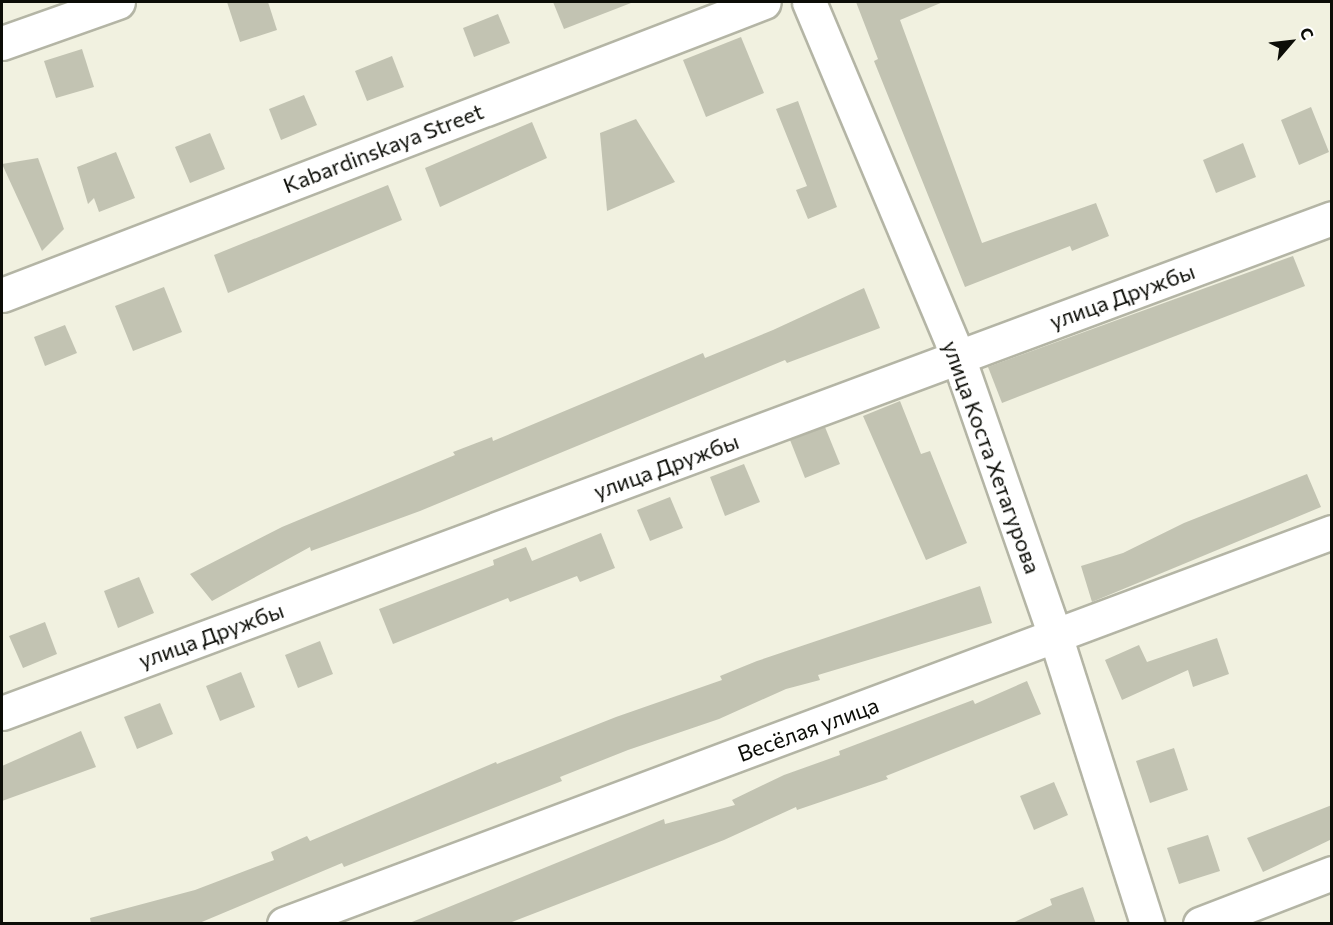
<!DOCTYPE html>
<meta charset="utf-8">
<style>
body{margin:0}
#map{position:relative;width:1333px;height:925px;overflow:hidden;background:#f1f1e0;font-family:Commissioner,sans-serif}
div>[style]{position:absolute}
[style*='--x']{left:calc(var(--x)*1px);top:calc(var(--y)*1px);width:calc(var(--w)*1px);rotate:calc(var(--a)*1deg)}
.building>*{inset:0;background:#c2c3b2}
.roads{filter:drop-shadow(2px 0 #b4b5a5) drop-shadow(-2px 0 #b4b5a5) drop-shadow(0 2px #b4b5a5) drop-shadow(0 -2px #b4b5a5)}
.minor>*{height:33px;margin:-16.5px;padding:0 16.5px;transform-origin:16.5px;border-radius:16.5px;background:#fff}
span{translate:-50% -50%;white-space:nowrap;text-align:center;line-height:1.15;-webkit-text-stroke:4.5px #fff;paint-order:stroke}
.street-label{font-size:22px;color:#0c0d07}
.frame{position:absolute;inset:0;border:3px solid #0c0d07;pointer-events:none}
.north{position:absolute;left:1261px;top:12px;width:60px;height:60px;-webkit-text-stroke:4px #fff;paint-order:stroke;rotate:62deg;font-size:16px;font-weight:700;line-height:24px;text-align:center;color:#0c0d07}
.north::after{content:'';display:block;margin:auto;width:21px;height:27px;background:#0c0d07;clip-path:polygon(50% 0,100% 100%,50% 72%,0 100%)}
</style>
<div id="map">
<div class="building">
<i style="clip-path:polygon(227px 2px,268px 2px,277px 30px,240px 42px)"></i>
<i style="clip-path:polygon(553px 2px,631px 2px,631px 3px,564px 29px)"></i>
<i style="clip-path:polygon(856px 2px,943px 2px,900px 20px,982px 243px,1096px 203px,1109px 236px,1072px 251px,1070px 246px,965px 287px,874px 61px,878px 59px)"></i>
<i style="clip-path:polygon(498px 14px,510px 43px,474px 57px,463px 28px)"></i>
<i style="clip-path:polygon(741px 37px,764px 93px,706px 117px,683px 60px)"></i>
<i style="clip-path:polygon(82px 49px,94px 87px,56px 98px,44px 61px)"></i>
<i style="clip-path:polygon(392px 56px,404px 87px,367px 101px,355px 71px)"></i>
<i style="clip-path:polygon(304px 95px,317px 125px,281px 140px,269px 109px)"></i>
<i style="clip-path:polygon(798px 101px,837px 207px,808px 219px,796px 190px,807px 186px,776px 109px)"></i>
<i style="clip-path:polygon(1311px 107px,1329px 152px,1299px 165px,1281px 120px)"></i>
<i style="clip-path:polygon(636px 119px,675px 182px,607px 211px,600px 133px)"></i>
<i style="clip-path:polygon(532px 122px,547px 158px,440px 207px,425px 168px)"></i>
<i style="clip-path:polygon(210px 133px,225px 169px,190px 183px,175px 147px)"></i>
<i style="clip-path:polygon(1243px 143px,1256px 177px,1216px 193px,1203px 160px)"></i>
<i style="clip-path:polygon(116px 152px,135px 198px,99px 212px,94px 198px,88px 204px,77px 167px)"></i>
<i style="clip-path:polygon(38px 158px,64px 229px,42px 251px,2px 164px)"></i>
<i style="clip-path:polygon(388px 185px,402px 220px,228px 293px,214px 255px)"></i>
<i style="clip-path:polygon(1293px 256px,1305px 286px,1002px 403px,988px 367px)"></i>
<i style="clip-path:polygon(164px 287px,182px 332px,133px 351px,115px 306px)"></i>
<i style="clip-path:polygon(864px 288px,880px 328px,787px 363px,785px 360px,420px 511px,311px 551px,310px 547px,212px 601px,190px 574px,282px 527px,455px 455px,453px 452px,492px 437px,493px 441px,703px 353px,705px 358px,773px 330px)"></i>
<i style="clip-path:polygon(65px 325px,77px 353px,45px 366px,34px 337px)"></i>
<i style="clip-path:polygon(900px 401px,921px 454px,930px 451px,967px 543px,926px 560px,863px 416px)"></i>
<i style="clip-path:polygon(825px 427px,840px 464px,805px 478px,790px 440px)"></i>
<i style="clip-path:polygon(744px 464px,760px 502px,725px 516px,710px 477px)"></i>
<i style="clip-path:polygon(1307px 474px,1321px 507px,1092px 602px,1081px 566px,1123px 553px,1184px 523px)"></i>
<i style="clip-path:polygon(670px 497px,683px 528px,650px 541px,637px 510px)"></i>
<i style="clip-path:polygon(601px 533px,615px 568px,580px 582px,577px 576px,510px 602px,508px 598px,393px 644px,379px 609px,494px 565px,493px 560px,526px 547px,532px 561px)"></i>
<i style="clip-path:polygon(139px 577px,154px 613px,118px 628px,104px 591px)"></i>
<i style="clip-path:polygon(980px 586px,992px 623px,818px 675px,820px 680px,786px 689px,719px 719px,628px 750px,560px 777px,562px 781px,344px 867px,342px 863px,197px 924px,91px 924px,90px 918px,195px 890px,274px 860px,271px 852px,307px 836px,310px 841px,496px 762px,497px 764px,616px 717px,722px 680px,720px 676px,757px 661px)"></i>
<i style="clip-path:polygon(45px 622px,57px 654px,23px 668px,9px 636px)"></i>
<i style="clip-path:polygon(1217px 638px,1229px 674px,1193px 687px,1188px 670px,1122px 700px,1105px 660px,1139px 645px,1147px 662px)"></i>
<i style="clip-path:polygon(320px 641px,333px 674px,298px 688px,285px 655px)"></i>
<i style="clip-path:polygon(241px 672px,255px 707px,220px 721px,206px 686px)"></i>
<i style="clip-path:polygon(1027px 681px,1041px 714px,886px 776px,888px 779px,797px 810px,796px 807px,724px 840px,507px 924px,407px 924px,664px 819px,665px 824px,735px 805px,732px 800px,784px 775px,840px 755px,839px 751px,973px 700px,975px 704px)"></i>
<i style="clip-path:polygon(160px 703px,173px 734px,137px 749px,124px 717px)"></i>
<i style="clip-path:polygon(81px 731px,96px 767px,2px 801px,2px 766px)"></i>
<i style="clip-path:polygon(1174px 748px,1188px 790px,1150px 803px,1136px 761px)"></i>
<i style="clip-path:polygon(1054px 782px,1068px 815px,1034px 830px,1020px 796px)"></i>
<i style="clip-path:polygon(1332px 805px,1332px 839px,1263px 872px,1247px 838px)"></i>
<i style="clip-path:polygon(1208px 835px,1220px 871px,1179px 884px,1167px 848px)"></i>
<i style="clip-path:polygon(1083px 887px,1096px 924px,1010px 924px,1052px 905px,1050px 899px)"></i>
</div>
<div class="roads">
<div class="minor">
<i style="--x:809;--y:2;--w:385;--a:67.2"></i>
<i style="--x:958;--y:357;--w:298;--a:70.8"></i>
<i style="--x:1056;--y:638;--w:300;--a:72.3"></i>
<i style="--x:2;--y:43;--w:123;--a:-19.5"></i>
<i style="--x:2;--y:295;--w:816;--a:-21.03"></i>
<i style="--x:2;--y:713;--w:1419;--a:-20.41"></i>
<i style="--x:284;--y:924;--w:1119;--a:-20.51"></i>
<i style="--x:1200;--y:924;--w:142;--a:-21.1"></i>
</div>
</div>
<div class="street-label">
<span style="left:383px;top:148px;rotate:-21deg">Kabardinskaya Street</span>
<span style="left:1122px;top:296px;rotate:-20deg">улица Дружбы</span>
<span style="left:992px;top:457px;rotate:70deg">улица Коста Хетагурова</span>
<span style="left:666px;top:466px;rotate:-20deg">улица Дружбы</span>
<span style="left:211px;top:635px;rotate:-20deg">улица Дружбы</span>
<span style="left:808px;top:729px;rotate:-20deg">Весёлая улица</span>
</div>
<div class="frame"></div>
<div class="north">С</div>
</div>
